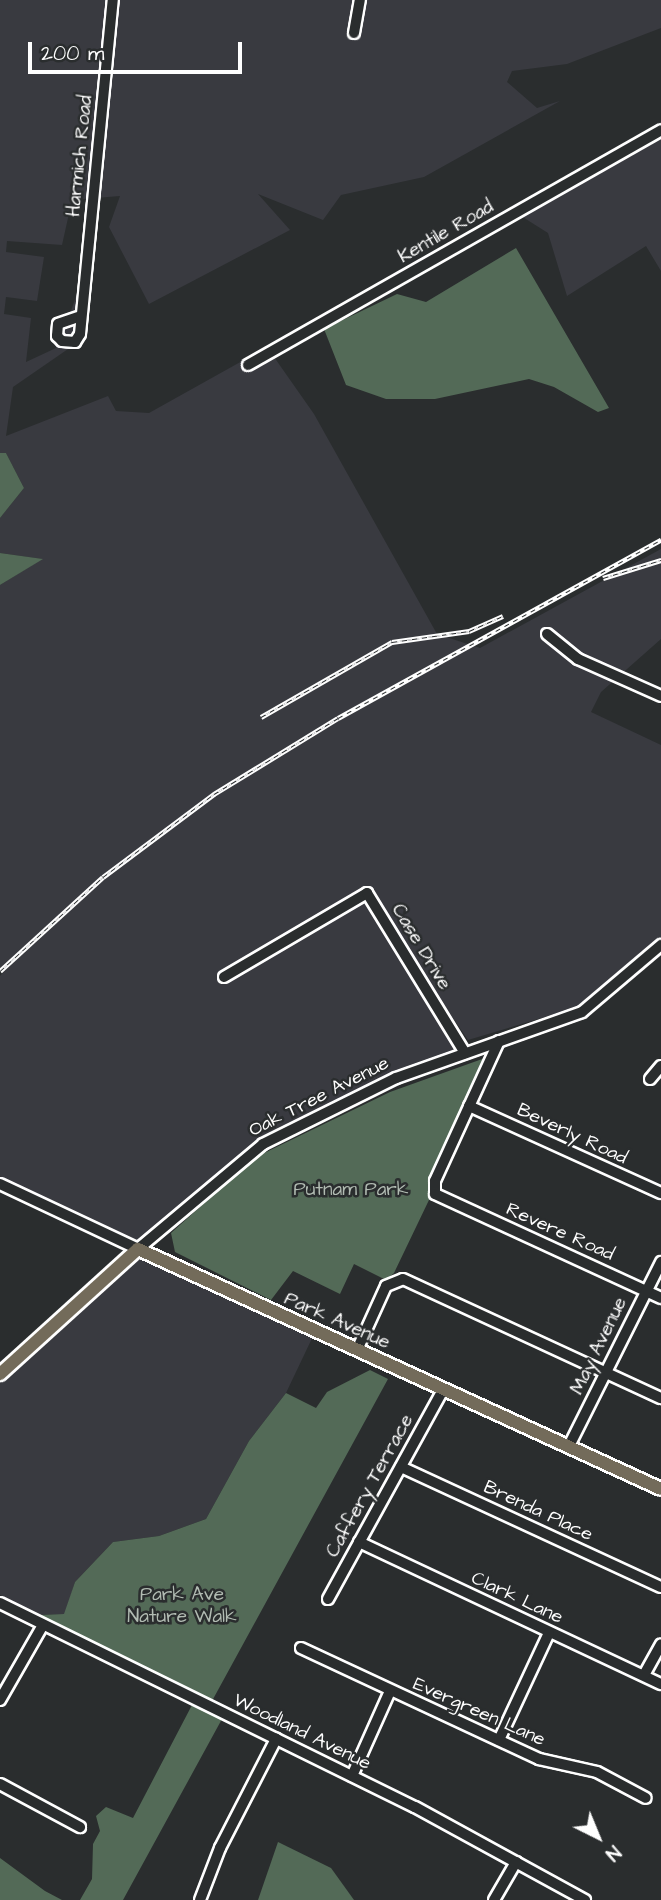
<!DOCTYPE html>
<style>
body{margin:0}
#map{position:relative;width:661px;height:1900px;overflow:hidden;background:#2a2d2e;font-family:"Architects Daughter",sans-serif}
div>[style]{position:absolute}
[style*='--x']{left:calc(var(--x)*1px);top:calc(var(--y)*1px);width:calc(var(--w)*1px);rotate:calc(var(--a)*1deg)}
.built>*{inset:0;background:#393a40}
.green>*{inset:0;background:#536a57}
.roads{filter:drop-shadow(2px 0 #fff) drop-shadow(-2px 0 #fff) drop-shadow(0 2px #fff) drop-shadow(0 -2px #fff)}
.minor>*{height:10px;margin:-5px;padding:0 5px;transform-origin:5px;border-radius:5px;background:#2a2d2e}
.major>*{height:12px;margin:-6px;padding:0 6px;transform-origin:6px;border-radius:6px;background:#736b5a}
.rail>*{height:4.5px;margin-top:-2.25px;transform-origin:0;background:repeating-linear-gradient(90deg,#2a2d2e 0 5px,#fff 0 10px);box-sizing:border-box;border-block:2px solid #fff}
span{translate:-50% -50%;white-space:nowrap;text-align:center;line-height:1.15;-webkit-text-stroke:5px #2a2d2e;paint-order:stroke}
.street-label{font-size:19px;color:#fff}
.park-label{font-size:19px;color:#b2bcb3}
.north{position:absolute;left:563px;top:1802px;width:70px;height:70px;-webkit-text-stroke:5px #2a2d2e;paint-order:stroke;rotate:137deg;font-size:19px;font-weight:700;line-height:28px;text-align:center;color:#fff}
.north::after{content:'';display:block;margin:auto;width:24px;height:32px;background:#fff;clip-path:polygon(50% 0,100% 100%,50% 72%,0 100%)}
.scale{position:absolute;left:28px;top:42px;width:214px;height:32px;box-sizing:border-box;border:4px solid #fff;border-top:0;padding-left:9px;font-size:21px;line-height:24px;white-space:nowrap;color:#fff;-webkit-text-stroke:5px #2a2d2e;paint-order:stroke}
</style>
<div id="map">
<div class="built">
<i style="clip-path:polygon(0 0,661px 0,661px 28px,567px 64px,512px 71px,507px 82px,537px 108px,560px 101px,424px 177px,341px 195px,323px 220px,258px 194px,290px 230px,149px 304px,109px 227px,120px 196px,72px 200px,62px 245px,7px 241px,6px 252px,44px 257px,37px 301px,6px 297px,4px 314px,31px 318px,26px 362px,56px 348px,52px 321px,71px 311px,93px 246px,84px 338px,13px 387px,6px 436px,108px 396px,116px 411px,149px 413px,267px 347px,314px 414px,437px 634px,480px 648px,661px 549px,661px 639px,601px 692px,591px 712px,661px 745px,661px 939px,592px 1003px,468px 1040px,385px 919px,465px 1053px,285px 1132px,138px 1248px,315px 1332px,286px 1393px,249px 1441px,206px 1519px,159px 1536px,113px 1542px,75px 1582px,65px 1614px,40px 1615px,0 1595px,0 1374px,137px 1249px,0 1184px,0 976px,8px 967px,0 970px,0 585px,42px 559px,0 553px,0 518px,24px 488px,6px 453px,0 453px)"></i>
<i style="clip-path:polygon(661px 133px,661px 271px,646px 246px,567px 296px,548px 233px,521px 216px)"></i>
</div>
<div class="green">
<i style="clip-path:polygon(516px 248px,609px 408px,598px 412px,554px 387px,529px 379px,435px 399px,386px 399px,346px 385px,324px 329px,397px 294px,426px 302px)"></i>
<i style="clip-path:polygon(0 453px,6px 453px,24px 488px,0 518px)"></i>
<i style="clip-path:polygon(0 553px,43px 559px,0 585px)"></i>
<i style="clip-path:polygon(485px 1058px,428px 1186px,429px 1200px,394px 1273px,386px 1280px,354px 1264px,340px 1294px,293px 1271px,271px 1300px,175px 1252px,171px 1233px,256px 1157px,390px 1092px)"></i>
<i style="clip-path:polygon(370px 1370px,388px 1379px,212px 1701px,40px 1615px,64px 1614px,75px 1582px,113px 1542px,159px 1536px,206px 1519px,249px 1441px,286px 1393px,316px 1408px,327px 1392px)"></i>
<i style="clip-path:polygon(192px 1705px,222px 1719px,123px 1900px,80px 1900px,92px 1879px,93px 1844px,100px 1831px,96px 1816px,106px 1807px,133px 1818px)"></i>
<i style="clip-path:polygon(278px 1842px,331px 1868px,354px 1900px,258px 1900px)"></i>
<i style="clip-path:polygon(0 1858px,45px 1891px,62px 1900px,0 1900px)"></i>
</div>
<div class="roads">
<div class="minor">
<i style="--x:354;--y:33;--w:34;--a:-80"></i>
<i style="--x:81;--y:316;--w:24;--a:161"></i>
<i style="--x:58;--y:324;--w:12;--a:95"></i>
<i style="--x:57;--y:336;--w:7;--a:45"></i>
<i style="--x:62;--y:341;--w:13;--a:4"></i>
<i style="--x:75;--y:342;--w:9;--a:-58"></i>
<i style="--x:80;--y:334;--w:336;--a:-84.4"></i>
<i style="--x:248;--y:365;--w:475;--a:-29.6"></i>
<i style="--x:547;--y:634;--w:40;--a:39"></i>
<i style="--x:578;--y:659;--w:91;--a:24"></i>
<i style="--x:224;--y:977;--w:166;--a:-30.4"></i>
<i style="--x:367;--y:893;--w:188;--a:58.5"></i>
<i style="--x:499;--y:1041;--w:154;--a:114.6"></i>
<i style="--x:435;--y:1181;--w:13;--a:90"></i>
<i style="--x:435;--y:1194;--w:249;--a:24.7"></i>
<i style="--x:650;--y:1079;--w:17;--a:-50"></i>
<i style="--x:469;--y:1106;--w:211;--a:24.4"></i>
<i style="--x:0;--y:1184;--w:153;--a:25.2"></i>
<i style="--x:138;--y:1249;--w:163;--a:-40"></i>
<i style="--x:263;--y:1144;--w:148;--a:-26.4"></i>
<i style="--x:396;--y:1078;--w:197;--a:-19.5"></i>
<i style="--x:582;--y:1012;--w:104;--a:-40.3"></i>
<i style="--x:357;--y:1350;--w:70;--a:-65.6"></i>
<i style="--x:386;--y:1286;--w:18;--a:-22"></i>
<i style="--x:403;--y:1279;--w:284;--a:24.8"></i>
<i style="--x:569;--y:1446;--w:206;--a:-63.4"></i>
<i style="--x:401;--y:1467;--w:286;--a:24.8"></i>
<i style="--x:359;--y:1542;--w:334;--a:25.2"></i>
<i style="--x:328;--y:1599;--w:239;--a:-61.2"></i>
<i style="--x:0;--y:1603;--w:462;--a:26.2"></i>
<i style="--x:415;--y:1807;--w:194;--a:28.7"></i>
<i style="--x:301;--y:1648;--w:263;--a:25"></i>
<i style="--x:539;--y:1759;--w:59;--a:12.6"></i>
<i style="--x:597;--y:1772;--w:55;--a:28"></i>
<i style="--x:644;--y:1675;--w:35;--a:-61"></i>
<i style="--x:0;--y:1700;--w:86;--a:-60.2"></i>
<i style="--x:499;--y:1740;--w:118;--a:-65"></i>
<i style="--x:352;--y:1776;--w:93;--a:-65.9"></i>
<i style="--x:0;--y:1784;--w:91;--a:28.3"></i>
<i style="--x:200;--y:1900;--w:56;--a:-69"></i>
<i style="--x:220;--y:1848;--w:123;--a:-62.8"></i>
<i style="--x:494;--y:1900;--w:44;--a:-59.9"></i>
</div>
<div class="major">
<i style="--x:0;--y:1374;--w:186;--a:-42.2"></i>
<i style="--x:138;--y:1249;--w:575;--a:24.65"></i>
</div>
</div>
<div class="rail">
<i style="--x:603;--y:578;--w:61;--a:-17.2"></i>
<i style="--x:261;--y:717;--w:151;--a:-29.8"></i>
<i style="--x:392;--y:642;--w:78;--a:-8.1"></i>
<i style="--x:469;--y:631;--w:37;--a:-24"></i>
<i style="--x:0;--y:971;--w:139;--a:-42.4"></i>
<i style="--x:103;--y:877;--w:139;--a:-36.8"></i>
<i style="--x:214;--y:794;--w:145;--a:-31.5"></i>
<i style="--x:338;--y:718;--w:369;--a:-28.9"></i>
</div>
<div class="street-label">
<span style="left:80px;top:156px;rotate:-84deg">Harmich Road</span>
<span style="left:446px;top:232px;rotate:-30deg">Kentile Road</span>
<span style="left:421px;top:947px;rotate:59deg">Case Drive</span>
<span style="left:319px;top:1097px;rotate:-27deg">Oak Tree Avenue</span>
<span style="left:572px;top:1134px;rotate:25deg">Beverly Road</span>
<span style="left:560px;top:1232px;rotate:24deg">Revere Road</span>
<span style="left:337px;top:1321px;rotate:24deg">Park Avenue</span>
<span style="left:599px;top:1346px;rotate:-64deg">May Avenue</span>
<span style="left:370px;top:1486px;rotate:-61deg">Caffery Terrace</span>
<span style="left:538px;top:1511px;rotate:25deg">Brenda Place</span>
<span style="left:517px;top:1598px;rotate:25deg">Clark Lane</span>
<span style="left:479px;top:1712px;rotate:24deg">Evergreen Lane</span>
<span style="left:302px;top:1732px;rotate:26deg">Woodland Avenue</span>
</div>
<div class="park-label">
<span style="left:351px;top:1190px">Putnam Park</span>
<span style="left:182px;top:1606px">Park Ave<br>Nature Walk</span>
</div>
<div class="north">N</div>
<div class="scale">200 m</div>
</div>
